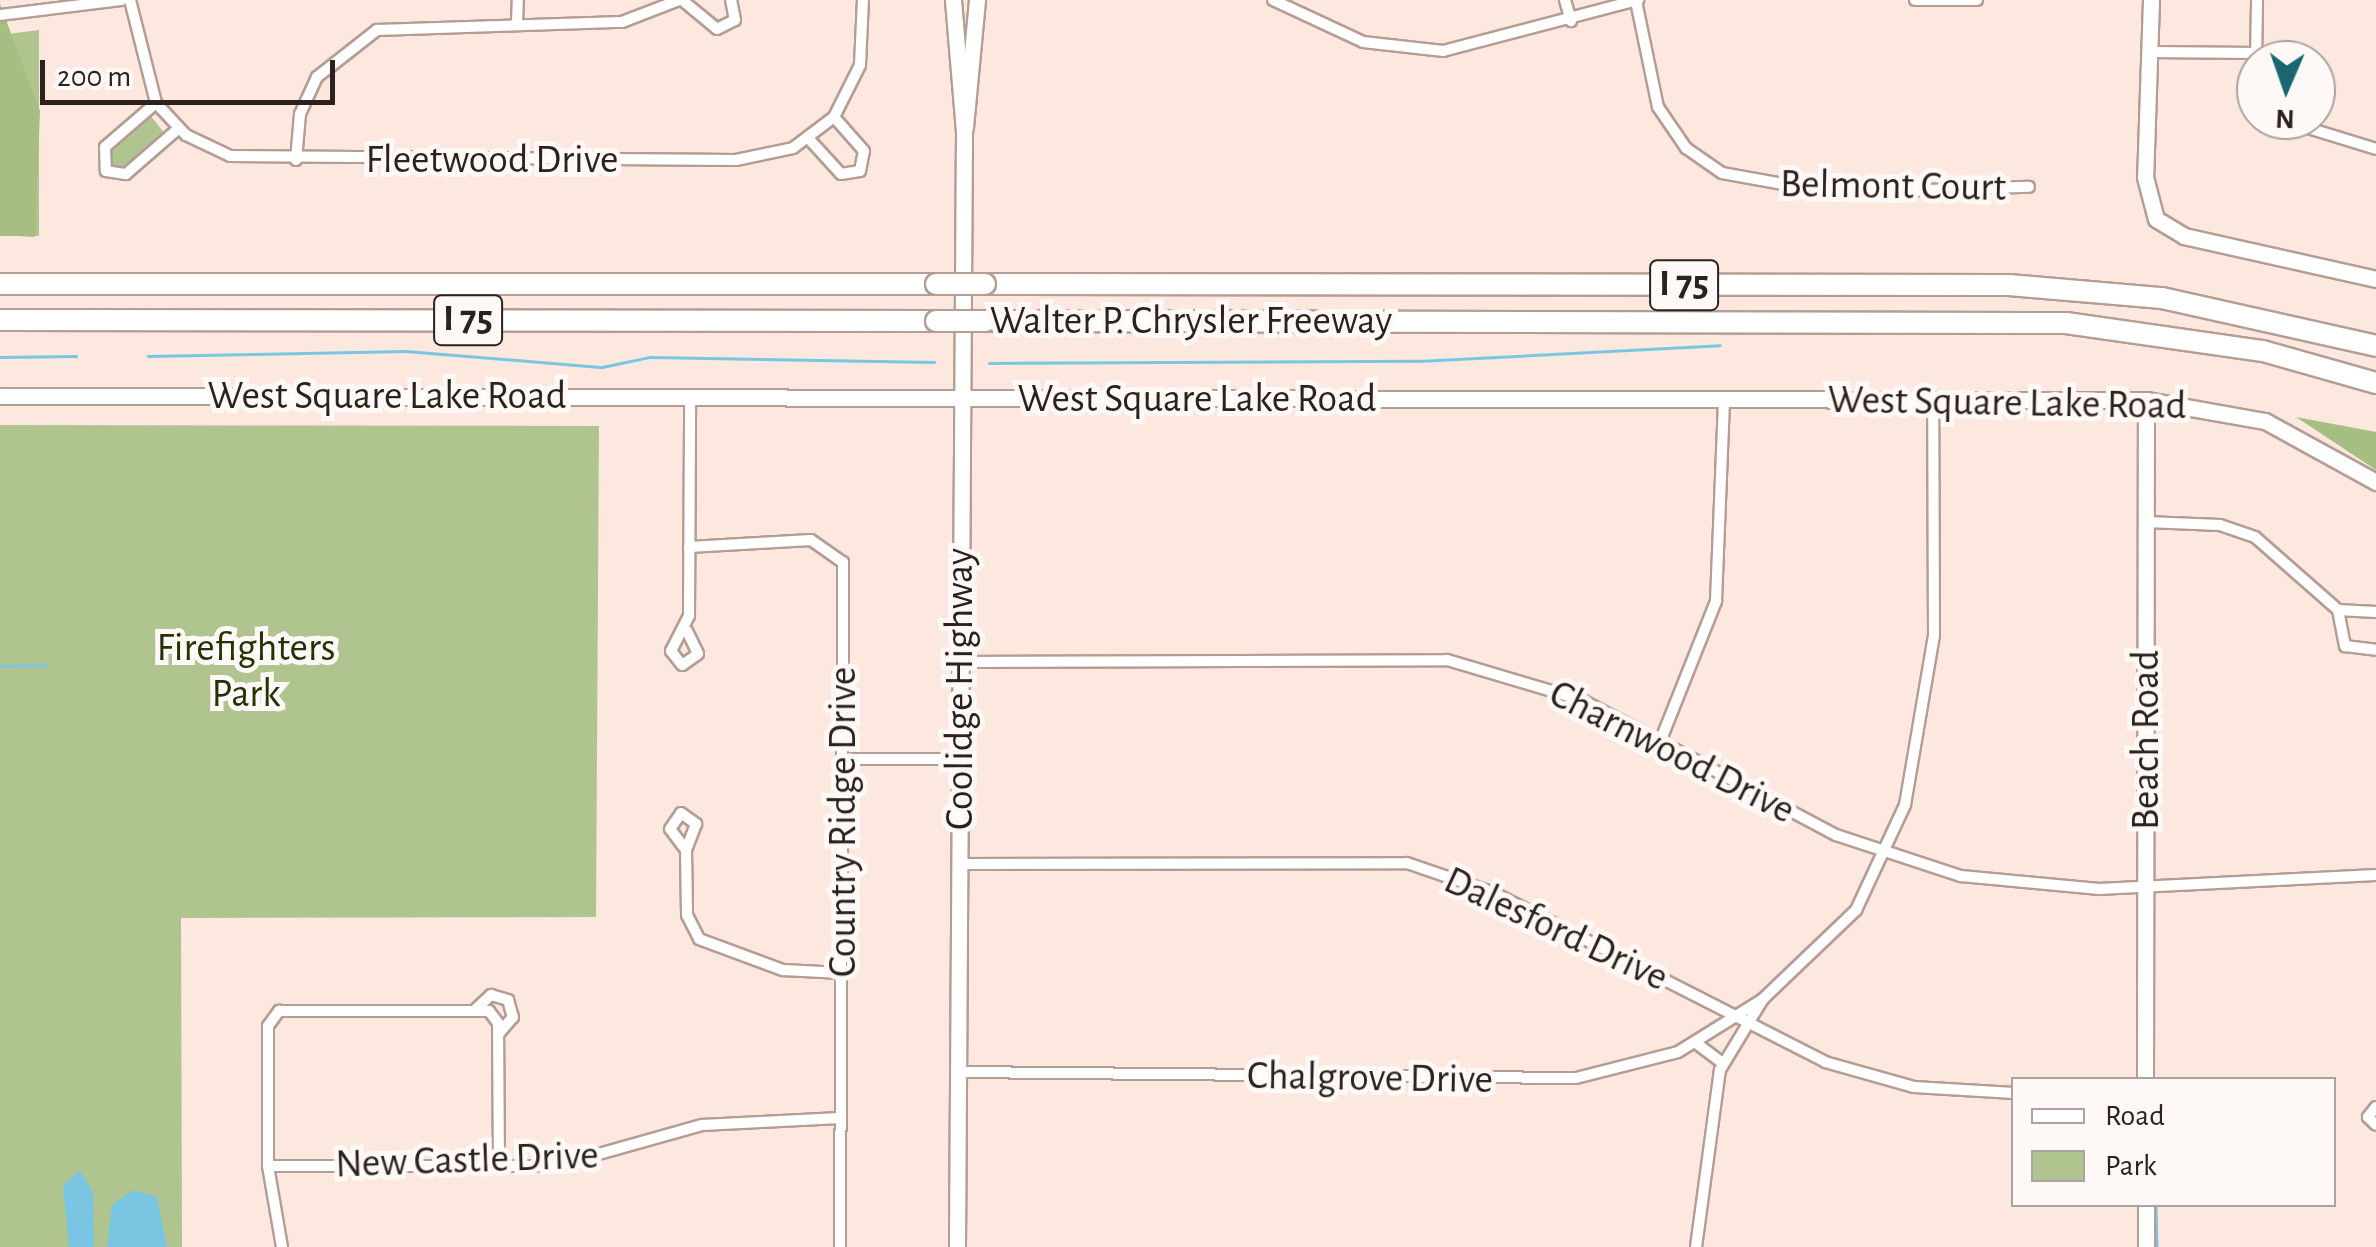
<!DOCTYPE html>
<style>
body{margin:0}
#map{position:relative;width:2376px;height:1247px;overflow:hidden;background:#fce8df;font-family:"Alegreya Sans",sans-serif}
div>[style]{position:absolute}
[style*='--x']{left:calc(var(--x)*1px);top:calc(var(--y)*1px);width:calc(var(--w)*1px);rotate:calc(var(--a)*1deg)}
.green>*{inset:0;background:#b0c490}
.forest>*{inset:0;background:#a7be83}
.water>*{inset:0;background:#7ac6e2}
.stream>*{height:2.5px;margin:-1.25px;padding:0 1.25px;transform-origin:1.25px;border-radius:1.25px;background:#7ac6e2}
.roads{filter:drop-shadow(2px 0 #b49d93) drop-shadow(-2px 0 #b49d93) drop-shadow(0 2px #b49d93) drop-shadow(0 -2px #b49d93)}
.street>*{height:10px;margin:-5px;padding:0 5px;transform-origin:5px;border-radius:5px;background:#fff}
.secondary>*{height:15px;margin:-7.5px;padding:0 7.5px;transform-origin:7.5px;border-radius:7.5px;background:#fff}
.highway>*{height:20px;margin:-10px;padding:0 10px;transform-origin:10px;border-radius:10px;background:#fff}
.bridges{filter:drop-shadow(2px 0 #b49d93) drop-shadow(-2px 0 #b49d93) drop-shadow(0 2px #b49d93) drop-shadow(0 -2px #b49d93)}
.highway-bridge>*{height:20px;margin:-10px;padding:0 10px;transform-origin:10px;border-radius:10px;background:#fff}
span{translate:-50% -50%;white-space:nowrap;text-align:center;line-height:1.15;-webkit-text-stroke:10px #fef9f6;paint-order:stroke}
.shield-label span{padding:2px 8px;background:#fef9f6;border:2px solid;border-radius:8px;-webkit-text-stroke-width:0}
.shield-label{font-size:38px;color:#2b221e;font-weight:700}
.street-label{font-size:40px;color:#2b221e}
.park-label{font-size:40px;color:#243204}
.legend{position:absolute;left:2011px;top:1077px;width:325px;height:130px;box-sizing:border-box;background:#fef9f6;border:2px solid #aaa3a0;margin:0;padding:12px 18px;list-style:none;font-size:30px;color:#2b221e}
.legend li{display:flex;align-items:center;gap:20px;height:50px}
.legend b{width:50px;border:2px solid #aaa3a0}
.north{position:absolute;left:2236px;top:40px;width:100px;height:100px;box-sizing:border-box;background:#fef9f6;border:2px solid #aaa3a0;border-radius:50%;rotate:182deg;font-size:28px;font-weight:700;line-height:40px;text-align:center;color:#2b221e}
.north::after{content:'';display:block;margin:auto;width:35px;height:45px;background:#1b6770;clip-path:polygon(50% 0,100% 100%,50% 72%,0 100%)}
.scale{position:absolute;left:40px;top:60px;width:295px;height:45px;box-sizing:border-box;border:5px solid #2b221e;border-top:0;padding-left:12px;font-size:30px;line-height:35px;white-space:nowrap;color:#2b221e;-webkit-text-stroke:8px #fef9f6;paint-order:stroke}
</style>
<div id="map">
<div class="green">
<i style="clip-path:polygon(39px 30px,39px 236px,0 236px,0 35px)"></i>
<i style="clip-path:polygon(150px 115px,165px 134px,123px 169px,109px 167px,110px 150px)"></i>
<i style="clip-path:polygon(0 425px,599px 426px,596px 917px,181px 918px,182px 1247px,0 1247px)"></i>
</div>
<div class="forest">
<i style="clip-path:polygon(0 4px,40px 111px,35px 237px,0 235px)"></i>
<i style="clip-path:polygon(2296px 417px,2376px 432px,2376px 470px)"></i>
</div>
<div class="water">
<i style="clip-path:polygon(80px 1170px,93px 1193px,94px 1247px,69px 1247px,63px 1186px)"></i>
<i style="clip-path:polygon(133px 1190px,157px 1197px,167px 1247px,107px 1247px,112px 1205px)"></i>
</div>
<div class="stream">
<i style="--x:148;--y:356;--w:258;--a:-1.1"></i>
<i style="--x:406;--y:351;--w:197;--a:4.7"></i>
<i style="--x:602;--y:367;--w:49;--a:-11.8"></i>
<i style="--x:650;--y:357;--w:284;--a:1"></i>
<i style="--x:0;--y:357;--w:76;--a:-0.8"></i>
<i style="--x:989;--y:363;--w:430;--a:-0.3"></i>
<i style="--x:1419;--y:361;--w:301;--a:-3"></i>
<i style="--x:0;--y:666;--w:45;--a:-1.3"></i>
<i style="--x:2156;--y:1204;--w:43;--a:88.7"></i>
</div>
<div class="roads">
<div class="street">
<i style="--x:130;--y:0;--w:106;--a:75.8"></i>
<i style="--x:156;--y:103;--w:44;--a:46.8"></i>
<i style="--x:186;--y:135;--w:49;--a:25.5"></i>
<i style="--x:230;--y:156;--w:506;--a:0.45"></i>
<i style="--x:736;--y:160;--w:58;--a:-11.9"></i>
<i style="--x:793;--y:148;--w:51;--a:-37.1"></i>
<i style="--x:834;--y:117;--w:58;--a:-63.4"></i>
<i style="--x:860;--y:65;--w:65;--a:-87.4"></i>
<i style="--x:682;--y:0;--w:45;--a:39.6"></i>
<i style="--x:717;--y:29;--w:20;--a:-27"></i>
<i style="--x:735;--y:20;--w:20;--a:-101"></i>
<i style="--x:1273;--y:0;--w:99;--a:25"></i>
<i style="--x:1363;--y:42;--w:81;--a:6.4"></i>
<i style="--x:1443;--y:51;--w:202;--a:-14.7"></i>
<i style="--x:1565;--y:0;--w:22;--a:74"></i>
<i style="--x:1915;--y:0;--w:62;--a:0"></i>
<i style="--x:1636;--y:1;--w:108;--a:78.3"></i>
<i style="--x:1658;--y:107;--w:50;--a:55.7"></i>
<i style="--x:1686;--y:148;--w:44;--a:34.8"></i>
<i style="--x:1722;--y:173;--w:113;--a:10.2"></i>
<i style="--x:1833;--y:193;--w:196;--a:-1.8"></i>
<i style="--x:0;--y:15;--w:123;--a:-7"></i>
<i style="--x:517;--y:23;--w:23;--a:-88"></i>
<i style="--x:2151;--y:52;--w:106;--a:0.5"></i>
<i style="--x:2256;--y:60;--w:60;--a:-89"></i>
<i style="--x:156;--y:103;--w:67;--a:139.2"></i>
<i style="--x:105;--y:147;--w:24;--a:88"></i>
<i style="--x:106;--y:171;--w:20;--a:9"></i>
<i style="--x:126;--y:174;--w:69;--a:-40.9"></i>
<i style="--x:2282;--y:120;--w:98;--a:17.1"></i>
<i style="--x:809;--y:139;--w:47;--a:47.6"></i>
<i style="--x:841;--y:174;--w:19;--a:-9"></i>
<i style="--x:860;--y:171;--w:20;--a:-79"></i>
<i style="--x:864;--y:151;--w:45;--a:-131.4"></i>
<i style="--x:296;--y:160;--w:46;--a:-85"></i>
<i style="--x:300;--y:114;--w:41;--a:-65.3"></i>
<i style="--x:317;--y:77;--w:76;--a:-38.1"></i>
<i style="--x:377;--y:30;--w:245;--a:-1.9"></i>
<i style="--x:622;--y:22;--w:61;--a:-21.1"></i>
<i style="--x:2146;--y:522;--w:74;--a:2.3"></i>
<i style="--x:2220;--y:525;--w:37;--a:19"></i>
<i style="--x:2255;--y:537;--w:111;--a:41.3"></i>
<i style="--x:2338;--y:610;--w:37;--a:79"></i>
<i style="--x:2345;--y:646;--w:31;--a:7"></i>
<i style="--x:689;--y:547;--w:122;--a:-3.3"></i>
<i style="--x:811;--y:540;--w:39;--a:35"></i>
<i style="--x:843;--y:562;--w:685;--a:90.25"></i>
<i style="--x:2338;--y:610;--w:38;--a:3"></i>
<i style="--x:687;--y:631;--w:25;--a:64"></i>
<i style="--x:698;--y:654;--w:19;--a:145"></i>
<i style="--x:682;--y:665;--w:18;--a:-128"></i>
<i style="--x:671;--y:651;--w:39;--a:-63"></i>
<i style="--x:689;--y:616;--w:220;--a:-89.7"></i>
<i style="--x:960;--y:662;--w:487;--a:-0.2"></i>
<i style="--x:1447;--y:660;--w:141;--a:16.5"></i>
<i style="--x:1582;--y:700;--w:288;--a:28"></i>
<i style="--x:1836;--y:835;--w:132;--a:18.2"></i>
<i style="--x:1961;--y:876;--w:139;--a:5.4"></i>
<i style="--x:2099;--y:889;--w:277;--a:-2.9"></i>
<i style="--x:1660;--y:742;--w:152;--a:-68.3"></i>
<i style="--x:1716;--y:601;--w:202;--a:-87.7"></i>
<i style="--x:844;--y:759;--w:116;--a:0"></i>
<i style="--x:686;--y:850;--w:26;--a:-127"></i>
<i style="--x:670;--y:829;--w:19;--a:-55"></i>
<i style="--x:681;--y:813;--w:19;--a:36"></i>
<i style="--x:696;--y:824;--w:28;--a:111"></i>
<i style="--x:686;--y:850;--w:65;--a:89.1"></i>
<i style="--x:687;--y:915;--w:27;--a:63"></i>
<i style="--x:699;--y:939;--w:90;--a:20.3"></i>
<i style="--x:783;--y:970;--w:59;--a:2.9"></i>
<i style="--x:959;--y:864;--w:448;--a:-0.1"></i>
<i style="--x:1407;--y:863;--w:92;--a:19"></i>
<i style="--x:1494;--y:893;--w:372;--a:27"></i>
<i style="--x:1825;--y:1062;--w:92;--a:15.7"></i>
<i style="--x:1914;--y:1087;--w:100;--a:3.4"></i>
<i style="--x:476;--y:1009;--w:21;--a:-43"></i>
<i style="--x:491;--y:995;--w:18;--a:16"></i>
<i style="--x:508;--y:1000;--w:18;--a:74"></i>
<i style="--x:513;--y:1017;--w:21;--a:131"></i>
<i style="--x:1696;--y:1043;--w:34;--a:37"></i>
<i style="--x:958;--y:1072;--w:618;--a:0.56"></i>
<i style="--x:1576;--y:1078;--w:105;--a:-14.3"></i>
<i style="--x:1678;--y:1052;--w:100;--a:-31.9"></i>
<i style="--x:2376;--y:1107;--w:13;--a:129"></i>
<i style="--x:2368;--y:1117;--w:11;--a:45"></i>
<i style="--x:268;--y:1166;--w:288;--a:0"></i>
<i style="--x:556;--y:1166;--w:152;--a:-15.7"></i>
<i style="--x:702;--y:1125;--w:138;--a:-2.9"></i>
<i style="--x:282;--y:1247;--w:82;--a:-99.8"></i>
<i style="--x:268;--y:1166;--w:140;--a:-90"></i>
<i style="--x:268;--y:1026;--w:19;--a:-54"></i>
<i style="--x:279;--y:1011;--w:210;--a:0"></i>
<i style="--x:489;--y:1011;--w:15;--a:53"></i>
<i style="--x:498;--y:1023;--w:143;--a:89.6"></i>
<i style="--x:1696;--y:1247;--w:179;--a:-82.3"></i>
<i style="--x:1720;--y:1070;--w:83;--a:-58.8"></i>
<i style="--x:1763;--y:999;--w:129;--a:-43.7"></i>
<i style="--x:1856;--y:910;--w:116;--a:-65"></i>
<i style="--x:1905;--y:805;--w:172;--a:-80.3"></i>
<i style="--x:1934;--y:635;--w:236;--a:-90.2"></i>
</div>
<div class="secondary">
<i style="--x:953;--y:0;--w:131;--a:85.2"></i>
<i style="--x:964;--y:131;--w:1116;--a:90.36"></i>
<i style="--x:2151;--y:0;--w:177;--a:91.9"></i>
<i style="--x:2145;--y:177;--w:43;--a:75.3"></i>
<i style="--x:2156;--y:219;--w:33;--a:31"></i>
<i style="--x:2184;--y:236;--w:197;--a:12.6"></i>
<i style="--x:965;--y:127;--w:128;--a:-84.6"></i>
<i style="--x:0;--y:396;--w:2146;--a:0.11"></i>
<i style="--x:2146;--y:400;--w:121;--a:10"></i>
<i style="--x:2265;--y:421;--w:127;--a:28.8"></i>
<i style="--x:2145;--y:1080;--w:680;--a:-89.92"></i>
<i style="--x:2146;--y:1204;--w:43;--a:90"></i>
</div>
<div class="highway">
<i style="--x:0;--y:284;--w:936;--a:0"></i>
<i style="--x:985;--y:284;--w:1024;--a:0.06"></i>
<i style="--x:2009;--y:285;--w:154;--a:4.9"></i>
<i style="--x:2162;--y:298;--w:219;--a:12.6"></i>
<i style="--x:0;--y:320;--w:936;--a:0.06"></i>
<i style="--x:986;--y:321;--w:1080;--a:0.11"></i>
<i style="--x:2066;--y:323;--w:199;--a:8.1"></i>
<i style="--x:2263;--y:351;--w:117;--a:15.8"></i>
</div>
</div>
<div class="bridges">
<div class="highway-bridge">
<i style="--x:936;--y:284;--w:49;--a:0"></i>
<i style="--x:936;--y:321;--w:50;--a:0"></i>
</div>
</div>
<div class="shield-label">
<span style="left:1684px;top:285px">I 75</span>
<span style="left:468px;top:320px">I 75</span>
</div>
<div class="street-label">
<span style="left:492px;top:160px">Fleetwood Drive</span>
<span style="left:1893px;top:186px;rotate:1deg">Belmont Court</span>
<span style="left:1191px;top:321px">Walter P. Chrysler Freeway</span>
<span style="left:387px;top:396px">West Square Lake Road</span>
<span style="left:1197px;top:399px">West Square Lake Road</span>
<span style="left:2007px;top:403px;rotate:1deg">West Square Lake Road</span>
<span style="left:960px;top:689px;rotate:-90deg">Coolidge Highway</span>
<span style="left:2146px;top:740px;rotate:-90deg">Beach Road</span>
<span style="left:1672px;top:752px;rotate:27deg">Charnwood Drive</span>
<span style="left:843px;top:822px;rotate:-90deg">Country Ridge Drive</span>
<span style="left:1556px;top:929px;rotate:25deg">Dalesford Drive</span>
<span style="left:1370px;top:1078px;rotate:1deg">Chalgrove Drive</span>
<span style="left:467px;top:1160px;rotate:-2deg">New Castle Drive</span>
</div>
<div class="park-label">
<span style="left:246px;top:671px">Firefighters<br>Park</span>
</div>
<ul class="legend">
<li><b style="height:12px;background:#fff"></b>Road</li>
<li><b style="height:28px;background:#b0c490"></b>Park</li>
</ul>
<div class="north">N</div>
<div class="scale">200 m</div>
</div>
